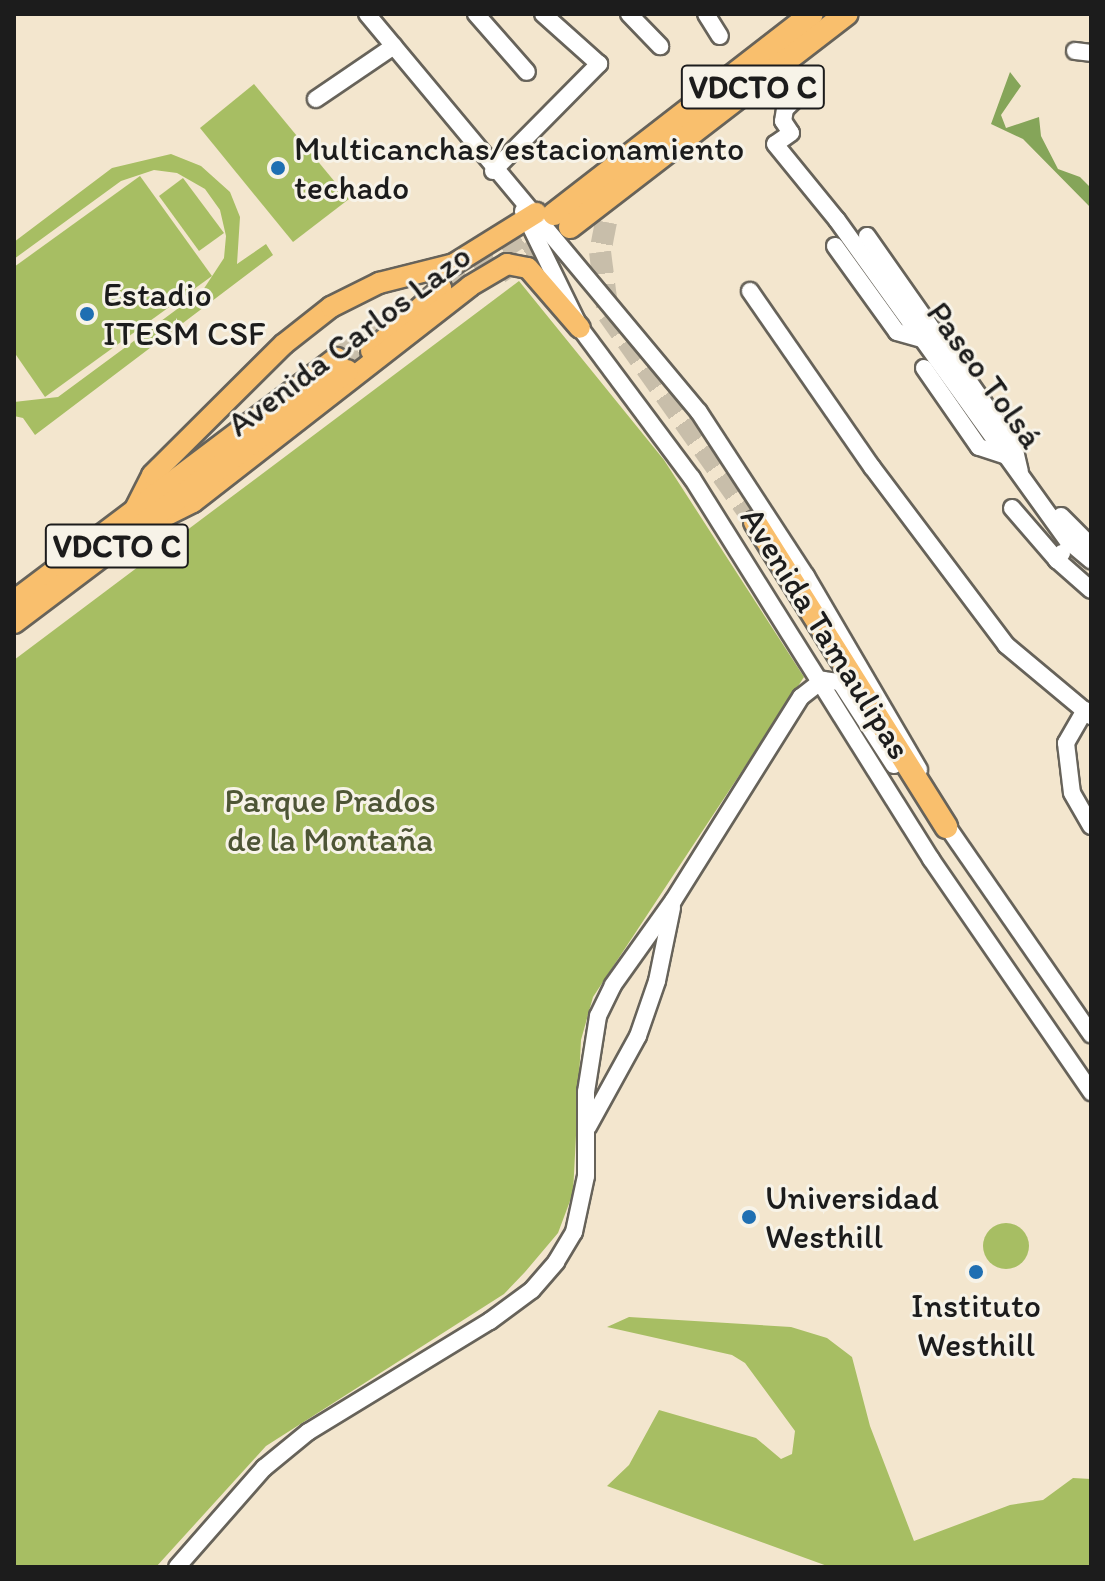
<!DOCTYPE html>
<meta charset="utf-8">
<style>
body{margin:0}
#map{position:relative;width:1105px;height:1581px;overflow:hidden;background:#f3e6ce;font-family:Itim,sans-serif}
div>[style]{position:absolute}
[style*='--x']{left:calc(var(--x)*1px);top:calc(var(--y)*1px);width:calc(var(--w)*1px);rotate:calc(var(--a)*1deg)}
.green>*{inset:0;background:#a7be63}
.round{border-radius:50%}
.forest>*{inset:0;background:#85a559}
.highway-tunnel>*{height:22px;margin-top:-11px;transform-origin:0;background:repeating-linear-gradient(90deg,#c8beaa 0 22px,transparent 0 33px)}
.roads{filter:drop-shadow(2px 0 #67635a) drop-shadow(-2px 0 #67635a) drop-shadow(0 2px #67635a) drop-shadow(0 -2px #67635a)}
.minor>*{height:16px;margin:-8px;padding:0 8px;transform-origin:8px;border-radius:8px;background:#fff}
.major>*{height:20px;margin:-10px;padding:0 10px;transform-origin:10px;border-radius:10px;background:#f9bf6d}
.highway>*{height:22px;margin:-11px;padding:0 11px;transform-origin:11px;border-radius:11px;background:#f9bf6d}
.dots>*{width:22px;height:22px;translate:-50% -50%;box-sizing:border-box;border:4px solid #f7f3e8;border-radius:50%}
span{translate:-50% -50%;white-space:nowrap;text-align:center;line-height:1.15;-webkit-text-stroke:6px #f7f3e8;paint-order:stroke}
.shield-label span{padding:2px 6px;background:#f7f3e8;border:2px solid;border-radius:6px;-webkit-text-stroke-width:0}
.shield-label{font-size:32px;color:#1c1c1c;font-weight:700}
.poi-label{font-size:34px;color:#1c1c1c}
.left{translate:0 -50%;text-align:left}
.street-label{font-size:34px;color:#1c1c1c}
.park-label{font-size:34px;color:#4d5535}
.frame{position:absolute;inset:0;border:16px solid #1c1c1c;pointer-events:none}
</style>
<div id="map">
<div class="green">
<i style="clip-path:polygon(254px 84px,349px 199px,293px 242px,200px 128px)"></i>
<i style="clip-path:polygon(171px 154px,201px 166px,230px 192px,240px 217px,237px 264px,266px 244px,273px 255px,35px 435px,23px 418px,14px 416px,14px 402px,58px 397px,203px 290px,224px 258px,226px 236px,220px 210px,205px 189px,177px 173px,154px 170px,121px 181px,14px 259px,14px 242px,112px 168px)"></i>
<i style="clip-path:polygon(140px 176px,212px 276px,45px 397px,14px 352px,14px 267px)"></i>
<i style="clip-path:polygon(183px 178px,224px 233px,199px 251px,159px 196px)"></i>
<i style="clip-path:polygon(519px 281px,664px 460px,804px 677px,593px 997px,581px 1040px,573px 1193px,558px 1233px,525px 1272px,504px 1294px,266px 1446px,156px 1567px,14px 1567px,14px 660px)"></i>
<i class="round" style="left:983px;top:1223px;width:46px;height:46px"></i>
<i style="clip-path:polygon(629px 1317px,791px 1327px,827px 1338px,852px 1357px,870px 1426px,914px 1541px,1010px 1505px,1043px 1500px,1073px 1478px,1091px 1479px,1091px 1567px,830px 1567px,607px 1486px,629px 1465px,659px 1410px,756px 1438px,781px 1459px,792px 1454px,795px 1431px,745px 1363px,732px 1355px,607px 1327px)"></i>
</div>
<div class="forest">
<i style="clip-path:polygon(1010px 72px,1021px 86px,1001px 115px,1006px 128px,1039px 117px,1041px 136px,1058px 169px,1080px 177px,1091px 188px,1091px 208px,1023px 139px,991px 124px)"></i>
</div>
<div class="highway-tunnel">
<i style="--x:606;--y:222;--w:31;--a:101"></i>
<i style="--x:600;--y:252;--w:63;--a:82.6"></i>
<i style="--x:608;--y:314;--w:255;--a:54.7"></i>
<i style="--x:499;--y:273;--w:69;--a:-33.2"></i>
<i style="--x:337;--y:359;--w:256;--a:-33.7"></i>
</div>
<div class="roads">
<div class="minor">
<i style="--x:367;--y:14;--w:518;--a:50.17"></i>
<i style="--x:699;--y:412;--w:196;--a:56.9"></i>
<i style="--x:806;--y:576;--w:224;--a:59.7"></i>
<i style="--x:476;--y:14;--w:77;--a:48.7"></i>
<i style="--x:629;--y:14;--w:45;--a:45.9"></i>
<i style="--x:706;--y:14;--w:26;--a:58"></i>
<i style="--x:1075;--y:51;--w:16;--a:7"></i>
<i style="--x:809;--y:86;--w:33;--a:136"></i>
<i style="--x:785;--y:109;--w:12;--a:99"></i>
<i style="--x:783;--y:121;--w:14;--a:56"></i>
<i style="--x:791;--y:133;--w:19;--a:145"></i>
<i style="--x:775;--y:144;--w:98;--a:50.8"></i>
<i style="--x:837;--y:220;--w:395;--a:54.3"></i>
<i style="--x:1068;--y:541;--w:30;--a:40"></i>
<i style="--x:316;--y:99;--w:94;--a:-34.2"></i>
<i style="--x:493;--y:171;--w:151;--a:-45.3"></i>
<i style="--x:599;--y:64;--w:75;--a:-138.2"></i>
<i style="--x:523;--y:211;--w:130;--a:64"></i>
<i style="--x:580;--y:328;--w:187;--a:53.3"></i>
<i style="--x:692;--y:478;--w:450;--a:57.9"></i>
<i style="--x:931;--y:859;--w:283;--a:55.5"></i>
<i style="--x:867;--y:236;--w:256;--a:55"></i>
<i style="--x:1014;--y:446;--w:26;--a:77"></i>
<i style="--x:835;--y:246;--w:106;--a:54.2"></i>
<i style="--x:897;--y:332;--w:25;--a:16"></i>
<i style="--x:750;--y:291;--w:214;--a:55.3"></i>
<i style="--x:872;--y:467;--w:223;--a:53"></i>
<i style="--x:1006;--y:645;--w:111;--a:39.9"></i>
<i style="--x:924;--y:368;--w:96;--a:55.2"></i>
<i style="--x:979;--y:447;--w:28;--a:18"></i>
<i style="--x:1012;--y:508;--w:69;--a:49.1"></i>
<i style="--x:1061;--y:516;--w:42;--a:45"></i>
<i style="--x:1062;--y:553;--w:9;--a:126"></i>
<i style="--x:1057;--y:560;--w:45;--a:41.4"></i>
<i style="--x:1085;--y:710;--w:38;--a:120"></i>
<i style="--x:1066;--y:743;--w:50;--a:83.2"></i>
<i style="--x:1072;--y:793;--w:38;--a:60"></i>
<i style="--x:942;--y:819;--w:262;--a:55.3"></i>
<i style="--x:588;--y:1127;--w:104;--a:-61.2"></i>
<i style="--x:638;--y:1036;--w:58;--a:-70.9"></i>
<i style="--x:657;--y:981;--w:75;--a:-78.4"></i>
<i style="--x:177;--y:1567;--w:132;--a:-48.7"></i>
<i style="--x:264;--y:1468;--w:57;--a:-39.3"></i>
<i style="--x:308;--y:1432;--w:213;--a:-31.4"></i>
<i style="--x:490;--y:1321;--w:52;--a:-36.4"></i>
<i style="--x:532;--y:1290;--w:37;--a:-49"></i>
<i style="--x:556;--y:1262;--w:35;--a:-59"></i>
<i style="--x:574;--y:1232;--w:57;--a:-77.9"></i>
<i style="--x:586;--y:1176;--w:84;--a:-90"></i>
<i style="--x:586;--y:1092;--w:77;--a:-81"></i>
<i style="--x:598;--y:1016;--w:34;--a:-64"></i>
<i style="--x:613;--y:985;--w:103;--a:-54.5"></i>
<i style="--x:673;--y:901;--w:241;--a:-57.9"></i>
<i style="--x:801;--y:697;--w:28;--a:-38"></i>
<i style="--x:823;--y:680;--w:17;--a:7"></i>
<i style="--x:840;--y:682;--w:99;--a:57"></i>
</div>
<div class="major">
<i style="--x:371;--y:351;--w:94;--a:-41.5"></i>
<i style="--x:441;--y:289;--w:19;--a:-106"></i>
<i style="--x:135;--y:509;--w:38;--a:-63"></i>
<i style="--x:152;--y:475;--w:186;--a:-44.8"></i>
<i style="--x:284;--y:344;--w:60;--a:-38.2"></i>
<i style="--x:331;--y:307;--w:54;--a:-26.6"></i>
<i style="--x:379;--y:283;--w:77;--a:-14.2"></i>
<i style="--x:454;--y:264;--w:97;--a:-31.9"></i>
<i style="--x:155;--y:521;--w:42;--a:-26.6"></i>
<i style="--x:193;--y:502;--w:351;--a:-37.9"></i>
<i style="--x:470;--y:286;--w:43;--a:-30.7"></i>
<i style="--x:507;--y:264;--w:21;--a:11"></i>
<i style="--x:528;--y:268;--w:79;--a:49.1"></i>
</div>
<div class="highway">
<i style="--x:554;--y:214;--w:326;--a:-37.8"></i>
<i style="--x:570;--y:227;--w:349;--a:-37.6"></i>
<i style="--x:755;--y:522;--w:360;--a:57.9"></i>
<i style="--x:14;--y:602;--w:404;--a:-37"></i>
<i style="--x:14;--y:622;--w:417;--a:-37"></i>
</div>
</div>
<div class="dots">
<i style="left:278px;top:168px;background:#1f6fb2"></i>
<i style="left:87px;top:314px;background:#1f6fb2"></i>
<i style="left:749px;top:1217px;background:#1f6fb2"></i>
<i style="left:976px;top:1272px;background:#1f6fb2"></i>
</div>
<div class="shield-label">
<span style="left:753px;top:87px">VDCTO C</span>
<span style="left:117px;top:546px">VDCTO C</span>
</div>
<div class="poi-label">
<span class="left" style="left:294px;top:168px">Multicanchas/estacionamiento<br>techado</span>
<span class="left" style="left:103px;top:314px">Estadio<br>ITESM CSF</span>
<span class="left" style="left:765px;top:1217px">Universidad<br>Westhill</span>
<span style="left:976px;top:1325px">Instituto<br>Westhill</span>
</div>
<div class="street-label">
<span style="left:349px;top:340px;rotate:-37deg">Avenida Carlos Lazo</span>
<span style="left:985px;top:375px;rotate:54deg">Paseo Tolsá</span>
<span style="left:826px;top:633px;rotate:58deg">Avenida Tamaulipas</span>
</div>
<div class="park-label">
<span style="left:330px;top:820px">Parque Prados<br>de la Montaña</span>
</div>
<div class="frame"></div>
</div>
